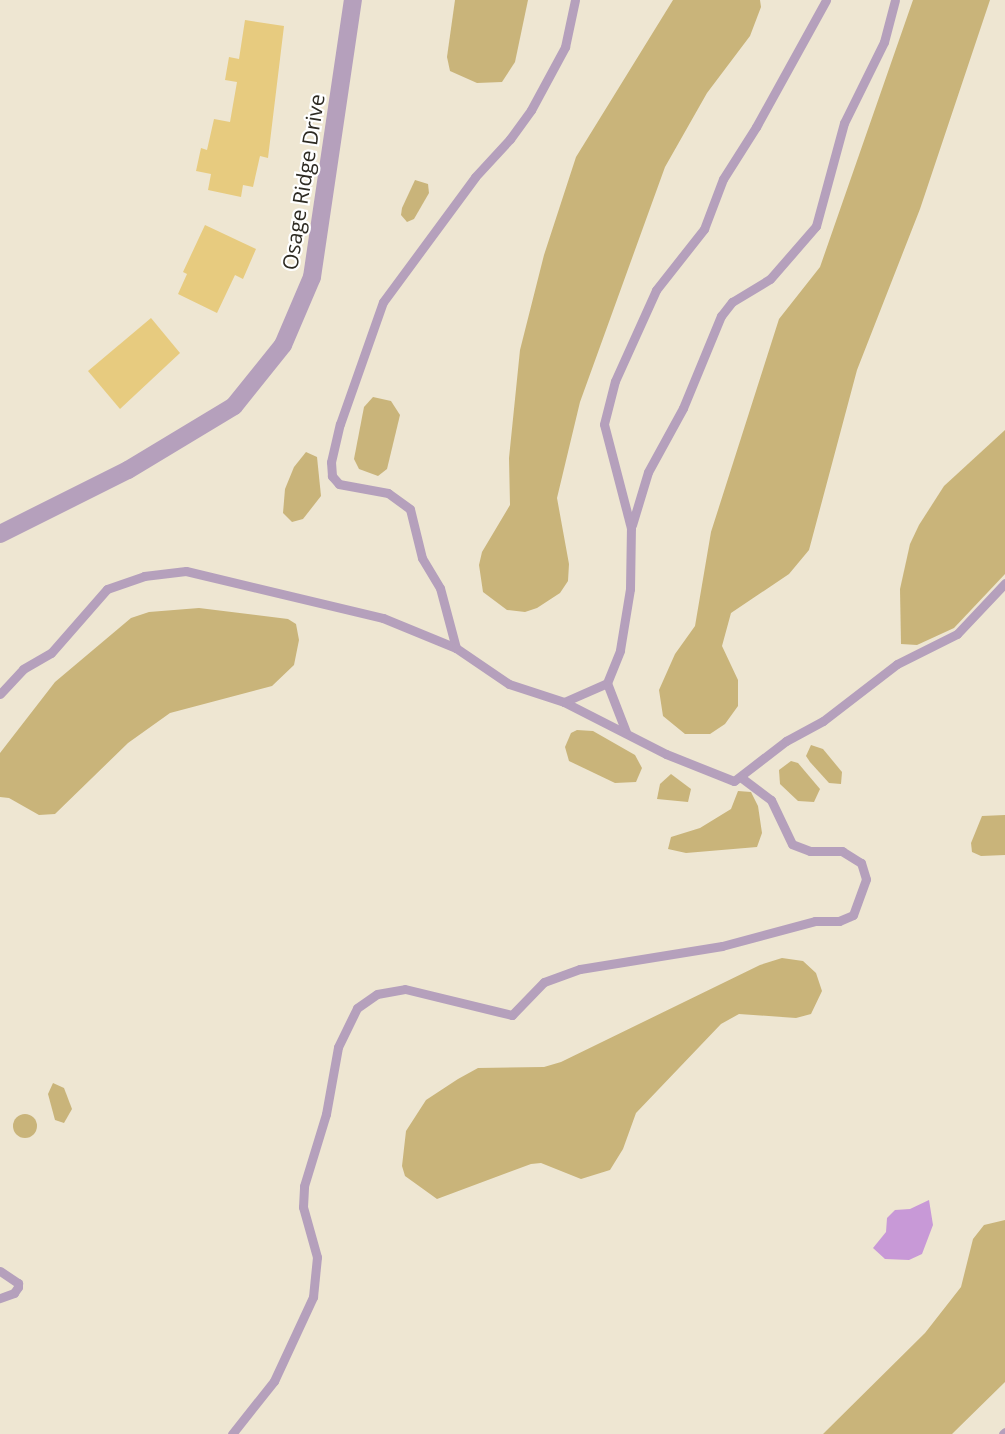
<!DOCTYPE html>
<style>
body{margin:0}
#map{position:relative;width:1005px;height:1434px;overflow:hidden;background:#eee6d2;font-family:"Open Sans",sans-serif}
div>[style]{position:absolute}
[style*='--x']{left:calc(var(--x)*1px);top:calc(var(--y)*1px);width:calc(var(--w)*1px);rotate:calc(var(--a)*1deg)}
.green>*{inset:0;background:#c9b47a}
.round{border-radius:50%}
.water>*{inset:0;background:#c899d7}
.building>*{inset:0;background:#e7cb7f}
.service>*{height:9px;margin:-4.5px;padding:0 4.5px;transform-origin:4.5px;border-radius:4.5px;background:#b5a0bc}
.minor>*{height:18px;margin:-9px;padding:0 9px;transform-origin:9px;border-radius:9px;background:#b5a0bc}
span{translate:-50% -50%;white-space:nowrap;text-align:center;line-height:1.15;-webkit-text-stroke:4.5px #fff;paint-order:stroke}
.street-label{font-size:21px;color:#2e2b23}
</style>
<div id="map">
<div class="green">
<i style="clip-path:polygon(455px 0,528px 0,515px 62px,502px 82px,477px 83px,450px 71px,447px 57px)"></i>
<i style="clip-path:polygon(673px 0,760px 0,761px 7px,750px 36px,707px 93px,665px 167px,580px 402px,557px 498px,569px 564px,568px 581px,560px 593px,537px 608px,525px 612px,507px 610px,483px 592px,479px 565px,482px 552px,510px 505px,509px 458px,520px 350px,544px 255px,576px 157px)"></i>
<i style="clip-path:polygon(913px 0,990px 0,920px 209px,857px 370px,809px 550px,789px 574px,731px 613px,722px 646px,738px 680px,738px 706px,725px 724px,710px 734px,685px 734px,663px 716px,659px 690px,675px 654px,695px 626px,711px 532px,779px 319px,820px 267px)"></i>
<i style="clip-path:polygon(415px 180px,428px 184px,429px 193px,414px 219px,407px 222px,401px 215px,402px 208px)"></i>
<i style="clip-path:polygon(373px 397px,391px 401px,400px 415px,387px 469px,378px 476px,359px 469px,354px 459px,364px 407px)"></i>
<i style="clip-path:polygon(1005px 430px,1005px 574px,954px 628px,917px 645px,901px 644px,900px 589px,910px 544px,919px 525px,944px 486px)"></i>
<i style="clip-path:polygon(306px 452px,317px 457px,321px 496px,303px 519px,292px 522px,283px 513px,285px 489px,294px 467px)"></i>
<i style="clip-path:polygon(199px 608px,288px 619px,296px 624px,299px 640px,294px 665px,272px 686px,170px 713px,128px 743px,55px 814px,39px 815px,9px 798px,0 797px,0 753px,55px 682px,131px 618px,149px 612px)"></i>
<i style="clip-path:polygon(577px 730px,593px 731px,635px 755px,642px 768px,636px 782px,615px 783px,569px 761px,565px 747px,571px 733px)"></i>
<i style="clip-path:polygon(811px 745px,823px 749px,842px 772px,841px 784px,829px 783px,810px 762px,806px 756px)"></i>
<i style="clip-path:polygon(791px 761px,798px 763px,820px 789px,814px 802px,798px 801px,780px 784px,779px 770px)"></i>
<i style="clip-path:polygon(671px 774px,691px 789px,688px 802px,657px 799px,660px 784px)"></i>
<i style="clip-path:polygon(738px 791px,751px 792px,758px 806px,762px 833px,757px 847px,686px 853px,668px 849px,671px 837px,700px 828px,731px 809px)"></i>
<i style="clip-path:polygon(1005px 815px,1005px 855px,981px 856px,972px 852px,971px 843px,982px 816px)"></i>
<i style="clip-path:polygon(782px 958px,803px 961px,816px 973px,822px 991px,811px 1014px,796px 1018px,739px 1014px,721px 1024px,636px 1113px,623px 1149px,610px 1170px,581px 1179px,541px 1163px,531px 1164px,437px 1199px,405px 1176px,402px 1166px,406px 1131px,426px 1100px,458px 1079px,478px 1068px,544px 1067px,561px 1062px,760px 965px)"></i>
<i style="clip-path:polygon(53px 1083px,64px 1088px,72px 1109px,64px 1123px,55px 1120px,48px 1094px)"></i>
<i class="round" style="left:13px;top:1114px;width:24px;height:24px"></i>
<i style="clip-path:polygon(1005px 1220px,1005px 1382px,952px 1434px,823px 1434px,925px 1333px,961px 1287px,973px 1239px,984px 1225px)"></i>
</div>
<div class="water">
<i style="clip-path:polygon(929px 1200px,933px 1225px,922px 1254px,909px 1260px,885px 1259px,873px 1248px,886px 1232px,887px 1218px,895px 1210px,910px 1209px)"></i>
</div>
<div class="building">
<i style="clip-path:polygon(245px 20px,284px 26px,268px 158px,260px 156px,253px 187px,243px 185px,241px 197px,208px 190px,211px 174px,196px 171px,201px 148px,207px 150px,214px 119px,230px 122px,237px 82px,225px 80px,229px 57px,239px 59px)"></i>
<i style="clip-path:polygon(205px 225px,256px 249px,243px 279px,235px 275px,217px 313px,178px 294px,187px 274px,183px 272px)"></i>
<i style="clip-path:polygon(151px 318px,180px 353px,120px 409px,88px 371px)"></i>
</div>
<div class="service">
<i style="--x:632;--y:525;--w:55;--a:-73.2"></i>
<i style="--x:648;--y:472;--w:73;--a:-61.3"></i>
<i style="--x:683;--y:408;--w:100;--a:-67.6"></i>
<i style="--x:721;--y:316;--w:18;--a:-52"></i>
<i style="--x:732;--y:302;--w:44;--a:-31.2"></i>
<i style="--x:770;--y:279;--w:70;--a:-49"></i>
<i style="--x:816;--y:226;--w:107;--a:-74.8"></i>
<i style="--x:844;--y:123;--w:90;--a:-63.7"></i>
<i style="--x:884;--y:42;--w:43;--a:-75.3"></i>
<i style="--x:456;--y:648;--w:62;--a:-104.9"></i>
<i style="--x:440;--y:588;--w:35;--a:-121"></i>
<i style="--x:422;--y:558;--w:50;--a:-103.8"></i>
<i style="--x:410;--y:509;--w:27;--a:-144"></i>
<i style="--x:388;--y:493;--w:50;--a:-169.6"></i>
<i style="--x:339;--y:484;--w:11;--a:-131"></i>
<i style="--x:332;--y:476;--w:14;--a:-94"></i>
<i style="--x:331;--y:462;--w:39;--a:-77"></i>
<i style="--x:340;--y:424;--w:129;--a:-70.6"></i>
<i style="--x:383;--y:302;--w:155;--a:-53.6"></i>
<i style="--x:475;--y:177;--w:52;--a:-47.4"></i>
<i style="--x:510;--y:139;--w:36;--a:-54"></i>
<i style="--x:531;--y:110;--w:72;--a:-61.6"></i>
<i style="--x:565;--y:47;--w:48;--a:-78"></i>
<i style="--x:607;--y:683;--w:53;--a:68.8"></i>
<i style="--x:0;--y:694;--w:34;--a:-47"></i>
<i style="--x:23;--y:669;--w:32;--a:-30"></i>
<i style="--x:51;--y:653;--w:85;--a:-48.8"></i>
<i style="--x:107;--y:589;--w:39;--a:-19"></i>
<i style="--x:144;--y:576;--w:42;--a:-6.8"></i>
<i style="--x:186;--y:571;--w:203;--a:13.4"></i>
<i style="--x:383;--y:618;--w:79;--a:22.3"></i>
<i style="--x:456;--y:648;--w:64;--a:34.2"></i>
<i style="--x:509;--y:684;--w:58;--a:18.1"></i>
<i style="--x:564;--y:702;--w:114;--a:27"></i>
<i style="--x:666;--y:754;--w:73;--a:21.7"></i>
<i style="--x:734;--y:781;--w:66;--a:-37.6"></i>
<i style="--x:786;--y:741;--w:42;--a:-28.4"></i>
<i style="--x:823;--y:721;--w:93;--a:-37.6"></i>
<i style="--x:897;--y:664;--w:67;--a:-26.6"></i>
<i style="--x:957;--y:634;--w:70;--a:-46.7"></i>
<i style="--x:564;--y:702;--w:47;--a:-23.8"></i>
<i style="--x:607;--y:683;--w:35;--a:-68"></i>
<i style="--x:620;--y:650;--w:62;--a:-80.7"></i>
<i style="--x:630;--y:589;--w:61;--a:-89.1"></i>
<i style="--x:631;--y:528;--w:107;--a:-104.6"></i>
<i style="--x:604;--y:424;--w:44;--a:-75.7"></i>
<i style="--x:615;--y:381;--w:100;--a:-65.7"></i>
<i style="--x:656;--y:290;--w:78;--a:-51.8"></i>
<i style="--x:704;--y:229;--w:53;--a:-69.2"></i>
<i style="--x:723;--y:179;--w:62;--a:-57.6"></i>
<i style="--x:756;--y:127;--w:145;--a:-61.1"></i>
<i style="--x:0;--y:1271;--w:22;--a:34"></i>
<i style="--x:18;--y:1283;--w:4;--a:90"></i>
<i style="--x:18;--y:1287;--w:7;--a:124"></i>
<i style="--x:14;--y:1293;--w:15;--a:160"></i>
<i style="--x:232;--y:1434;--w:68;--a:-51.6"></i>
<i style="--x:274;--y:1381;--w:93;--a:-65.1"></i>
<i style="--x:313;--y:1297;--w:40;--a:-84.3"></i>
<i style="--x:317;--y:1257;--w:52;--a:-105.6"></i>
<i style="--x:303;--y:1207;--w:21;--a:-87"></i>
<i style="--x:304;--y:1186;--w:75;--a:-73"></i>
<i style="--x:326;--y:1114;--w:68;--a:-79.8"></i>
<i style="--x:338;--y:1047;--w:43;--a:-64"></i>
<i style="--x:357;--y:1008;--w:24;--a:-35"></i>
<i style="--x:377;--y:994;--w:28;--a:-10"></i>
<i style="--x:405;--y:989;--w:110;--a:13.7"></i>
<i style="--x:512;--y:1015;--w:46;--a:-45.9"></i>
<i style="--x:544;--y:982;--w:38;--a:-20"></i>
<i style="--x:580;--y:969;--w:144;--a:-9.2"></i>
<i style="--x:722;--y:946;--w:96;--a:-15"></i>
<i style="--x:815;--y:921;--w:24;--a:0"></i>
<i style="--x:839;--y:921;--w:15;--a:-23"></i>
<i style="--x:853;--y:915;--w:38;--a:-70"></i>
<i style="--x:866;--y:879;--w:17;--a:-107"></i>
<i style="--x:861;--y:863;--w:22;--a:-148"></i>
<i style="--x:842;--y:851;--w:32;--a:180"></i>
<i style="--x:810;--y:851;--w:19;--a:-159"></i>
<i style="--x:792;--y:844;--w:49;--a:-115.5"></i>
<i style="--x:771;--y:800;--w:36;--a:-143"></i>
<i style="--x:1003;--y:1434;--w:3;--a:-45"></i>
</div>
<div class="minor">
<i style="--x:0;--y:534;--w:143;--a:-26.6"></i>
<i style="--x:128;--y:470;--w:124;--a:-31.1"></i>
<i style="--x:234;--y:406;--w:78;--a:-51.2"></i>
<i style="--x:283;--y:345;--w:74;--a:-66.9"></i>
<i style="--x:312;--y:277;--w:280;--a:-81.6"></i>
</div>
<div class="street-label">
<span style="left:303px;top:182px;rotate:-81deg">Osage Ridge Drive</span>
</div>
</div>
